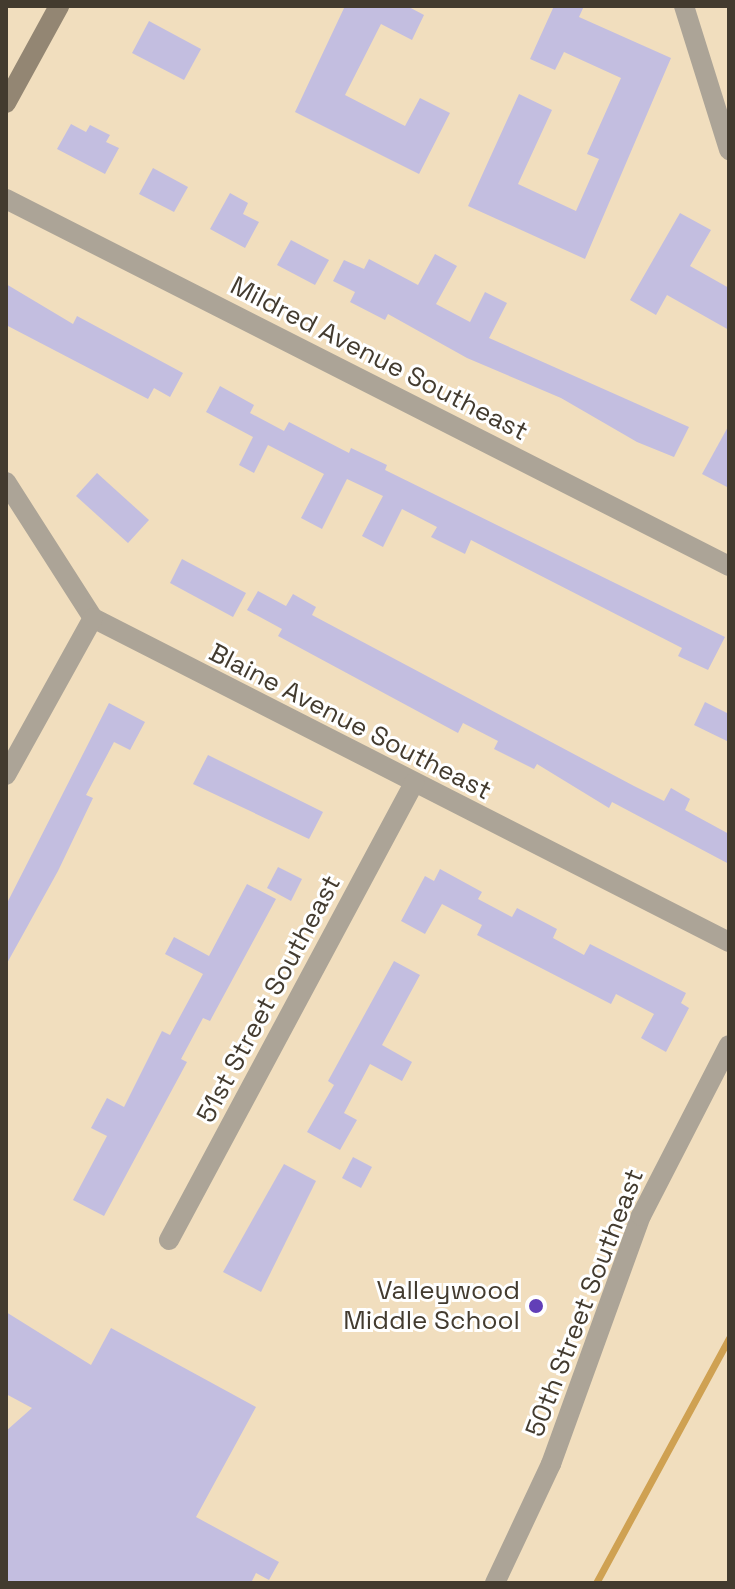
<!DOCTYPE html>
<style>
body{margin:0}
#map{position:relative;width:735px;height:1589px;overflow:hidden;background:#f1debe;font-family:"Space Grotesk",sans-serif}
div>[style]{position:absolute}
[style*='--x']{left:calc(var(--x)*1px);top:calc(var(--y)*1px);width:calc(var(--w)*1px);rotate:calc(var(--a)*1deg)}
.stream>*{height:7px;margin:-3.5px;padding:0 3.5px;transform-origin:3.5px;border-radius:3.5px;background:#cfa152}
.building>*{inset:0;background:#c3bee0}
.street>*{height:20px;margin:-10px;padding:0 10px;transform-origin:10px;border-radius:10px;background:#aca497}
.secondary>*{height:20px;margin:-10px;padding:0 10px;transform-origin:10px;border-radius:10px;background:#938673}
.dots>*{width:22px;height:22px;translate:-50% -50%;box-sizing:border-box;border:4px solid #fff;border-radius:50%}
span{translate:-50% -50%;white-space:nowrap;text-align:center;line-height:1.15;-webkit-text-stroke:6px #fff;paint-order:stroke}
.street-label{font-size:26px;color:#433b2f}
.poi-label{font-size:26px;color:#433b2f}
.right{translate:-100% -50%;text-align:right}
.frame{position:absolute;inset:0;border:8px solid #433b2f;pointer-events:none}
</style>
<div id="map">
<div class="stream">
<i style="--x:596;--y:1583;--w:279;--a:-61.5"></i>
</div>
<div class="building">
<i style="clip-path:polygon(345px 6px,407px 6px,424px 15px,412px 40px,381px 24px,345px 95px,405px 126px,420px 98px,450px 113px,419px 174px,295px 112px)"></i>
<i style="clip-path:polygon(554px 6px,584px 6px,579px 17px,671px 58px,585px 259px,468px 206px,519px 94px,552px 110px,518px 184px,576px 211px,599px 159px,587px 154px,621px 78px,564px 52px,555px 70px,530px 59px)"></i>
<i style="clip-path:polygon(149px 21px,201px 49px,184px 80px,132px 53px)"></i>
<i style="clip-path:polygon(71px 124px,86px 132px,90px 125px,110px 135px,106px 142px,119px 148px,105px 174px,57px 149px)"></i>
<i style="clip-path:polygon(153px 168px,188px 187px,174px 212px,139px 194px)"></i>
<i style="clip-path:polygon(230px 193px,248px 203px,243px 214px,259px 222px,245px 248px,210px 229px)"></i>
<i style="clip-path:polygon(680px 213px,711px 230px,690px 266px,729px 288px,729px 330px,667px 295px,656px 315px,630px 300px)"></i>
<i style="clip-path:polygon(291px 240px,329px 260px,315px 285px,277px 265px)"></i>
<i style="clip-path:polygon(435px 254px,457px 266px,436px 304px,470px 322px,485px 292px,507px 303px,489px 338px,689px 427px,674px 457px,637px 442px,561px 398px,467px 358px,388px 314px,385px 320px,350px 302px,355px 292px,333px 281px,344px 260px,364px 269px,369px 259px,418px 285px)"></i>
<i style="clip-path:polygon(6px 284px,73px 324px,77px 316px,183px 373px,170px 397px,154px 388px,148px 399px,6px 325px)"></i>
<i style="clip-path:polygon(220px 386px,254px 405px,250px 413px,284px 431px,289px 422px,349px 453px,351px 448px,387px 465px,385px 470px,725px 637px,708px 670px,678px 656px,682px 648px,471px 540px,465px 554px,431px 537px,437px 527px,402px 509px,383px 547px,362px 536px,383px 496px,347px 479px,322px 529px,301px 518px,324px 474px,268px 445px,254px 473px,239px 465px,253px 437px,206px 412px)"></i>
<i style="clip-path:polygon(729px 425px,729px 488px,702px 474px)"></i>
<i style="clip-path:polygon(97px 473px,149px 520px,128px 543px,76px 496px)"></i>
<i style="clip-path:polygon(182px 559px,246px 593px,233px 617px,170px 583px)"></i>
<i style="clip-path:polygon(258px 591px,286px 606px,293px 594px,316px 607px,312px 615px,634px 786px,664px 801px,671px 788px,690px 799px,685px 810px,729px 834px,729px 864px,612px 802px,609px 808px,537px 764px,534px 769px,494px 749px,498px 741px,463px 723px,458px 733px,278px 636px,282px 629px,247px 610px)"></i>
<i style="clip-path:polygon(705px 702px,729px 714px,729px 742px,694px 725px)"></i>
<i style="clip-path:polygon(109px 703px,145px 722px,130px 750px,114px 742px,86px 795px,93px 798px,58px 871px,6px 965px,6px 905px)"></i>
<i style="clip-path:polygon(208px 755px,323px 812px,309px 839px,193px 784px)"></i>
<i style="clip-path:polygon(278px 867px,302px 879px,291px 901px,267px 888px)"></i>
<i style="clip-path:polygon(440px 869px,482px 892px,478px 899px,512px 917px,517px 908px,557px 929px,553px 938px,584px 955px,590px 944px,686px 993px,681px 1003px,689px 1008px,666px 1052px,641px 1038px,654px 1014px,616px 994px,611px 1004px,477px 935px,482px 925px,442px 904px,425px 934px,401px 921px,425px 876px,434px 881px)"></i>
<i style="clip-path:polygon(247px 884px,276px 899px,210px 1021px,203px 1018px,181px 1059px,187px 1062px,104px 1216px,73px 1200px,107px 1136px,91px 1128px,107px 1098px,124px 1107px,162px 1031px,170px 1035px,203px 974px,165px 954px,174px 937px,209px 956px)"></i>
<i style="clip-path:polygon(394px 961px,420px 975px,382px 1045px,412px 1062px,402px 1081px,370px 1064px,344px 1113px,357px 1120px,340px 1150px,307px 1132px,334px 1085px,328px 1081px)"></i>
<i style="clip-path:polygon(353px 1157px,372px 1167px,361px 1188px,342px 1178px)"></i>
<i style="clip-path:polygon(284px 1164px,316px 1181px,261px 1292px,223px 1272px)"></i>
<i style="clip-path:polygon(6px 1312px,91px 1365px,111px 1328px,256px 1407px,196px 1517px,279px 1562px,269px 1580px,256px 1573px,251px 1583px,6px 1583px,6px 1431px,32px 1408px,6px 1394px)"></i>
</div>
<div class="street">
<i style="--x:684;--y:6;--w:151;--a:72.6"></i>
<i style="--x:6;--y:199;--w:811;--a:26.91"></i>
<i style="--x:6;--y:482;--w:161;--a:57.4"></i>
<i style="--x:93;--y:618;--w:714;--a:27"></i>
<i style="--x:6;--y:775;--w:179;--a:-61"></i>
<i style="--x:169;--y:1240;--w:519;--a:-61.8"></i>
<i style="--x:495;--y:1583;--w:132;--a:-64.8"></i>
<i style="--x:551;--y:1464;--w:264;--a:-70.1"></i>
<i style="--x:641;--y:1216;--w:192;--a:-62.8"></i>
</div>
<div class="secondary">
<i style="--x:6;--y:103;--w:111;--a:-61.3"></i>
</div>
<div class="dots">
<i style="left:536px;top:1306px;background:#623fb7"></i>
</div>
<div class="street-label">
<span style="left:379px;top:359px;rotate:27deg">Mildred Avenue Southeast</span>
<span style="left:350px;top:722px;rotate:27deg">Blaine Avenue Southeast</span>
<span style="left:269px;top:999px;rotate:-62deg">51st Street Southeast</span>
<span style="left:585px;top:1303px;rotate:-69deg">50th Street Southeast</span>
</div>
<div class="poi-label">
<span class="right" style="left:520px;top:1306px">Valleywood<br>Middle School</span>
</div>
<div class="frame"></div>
</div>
